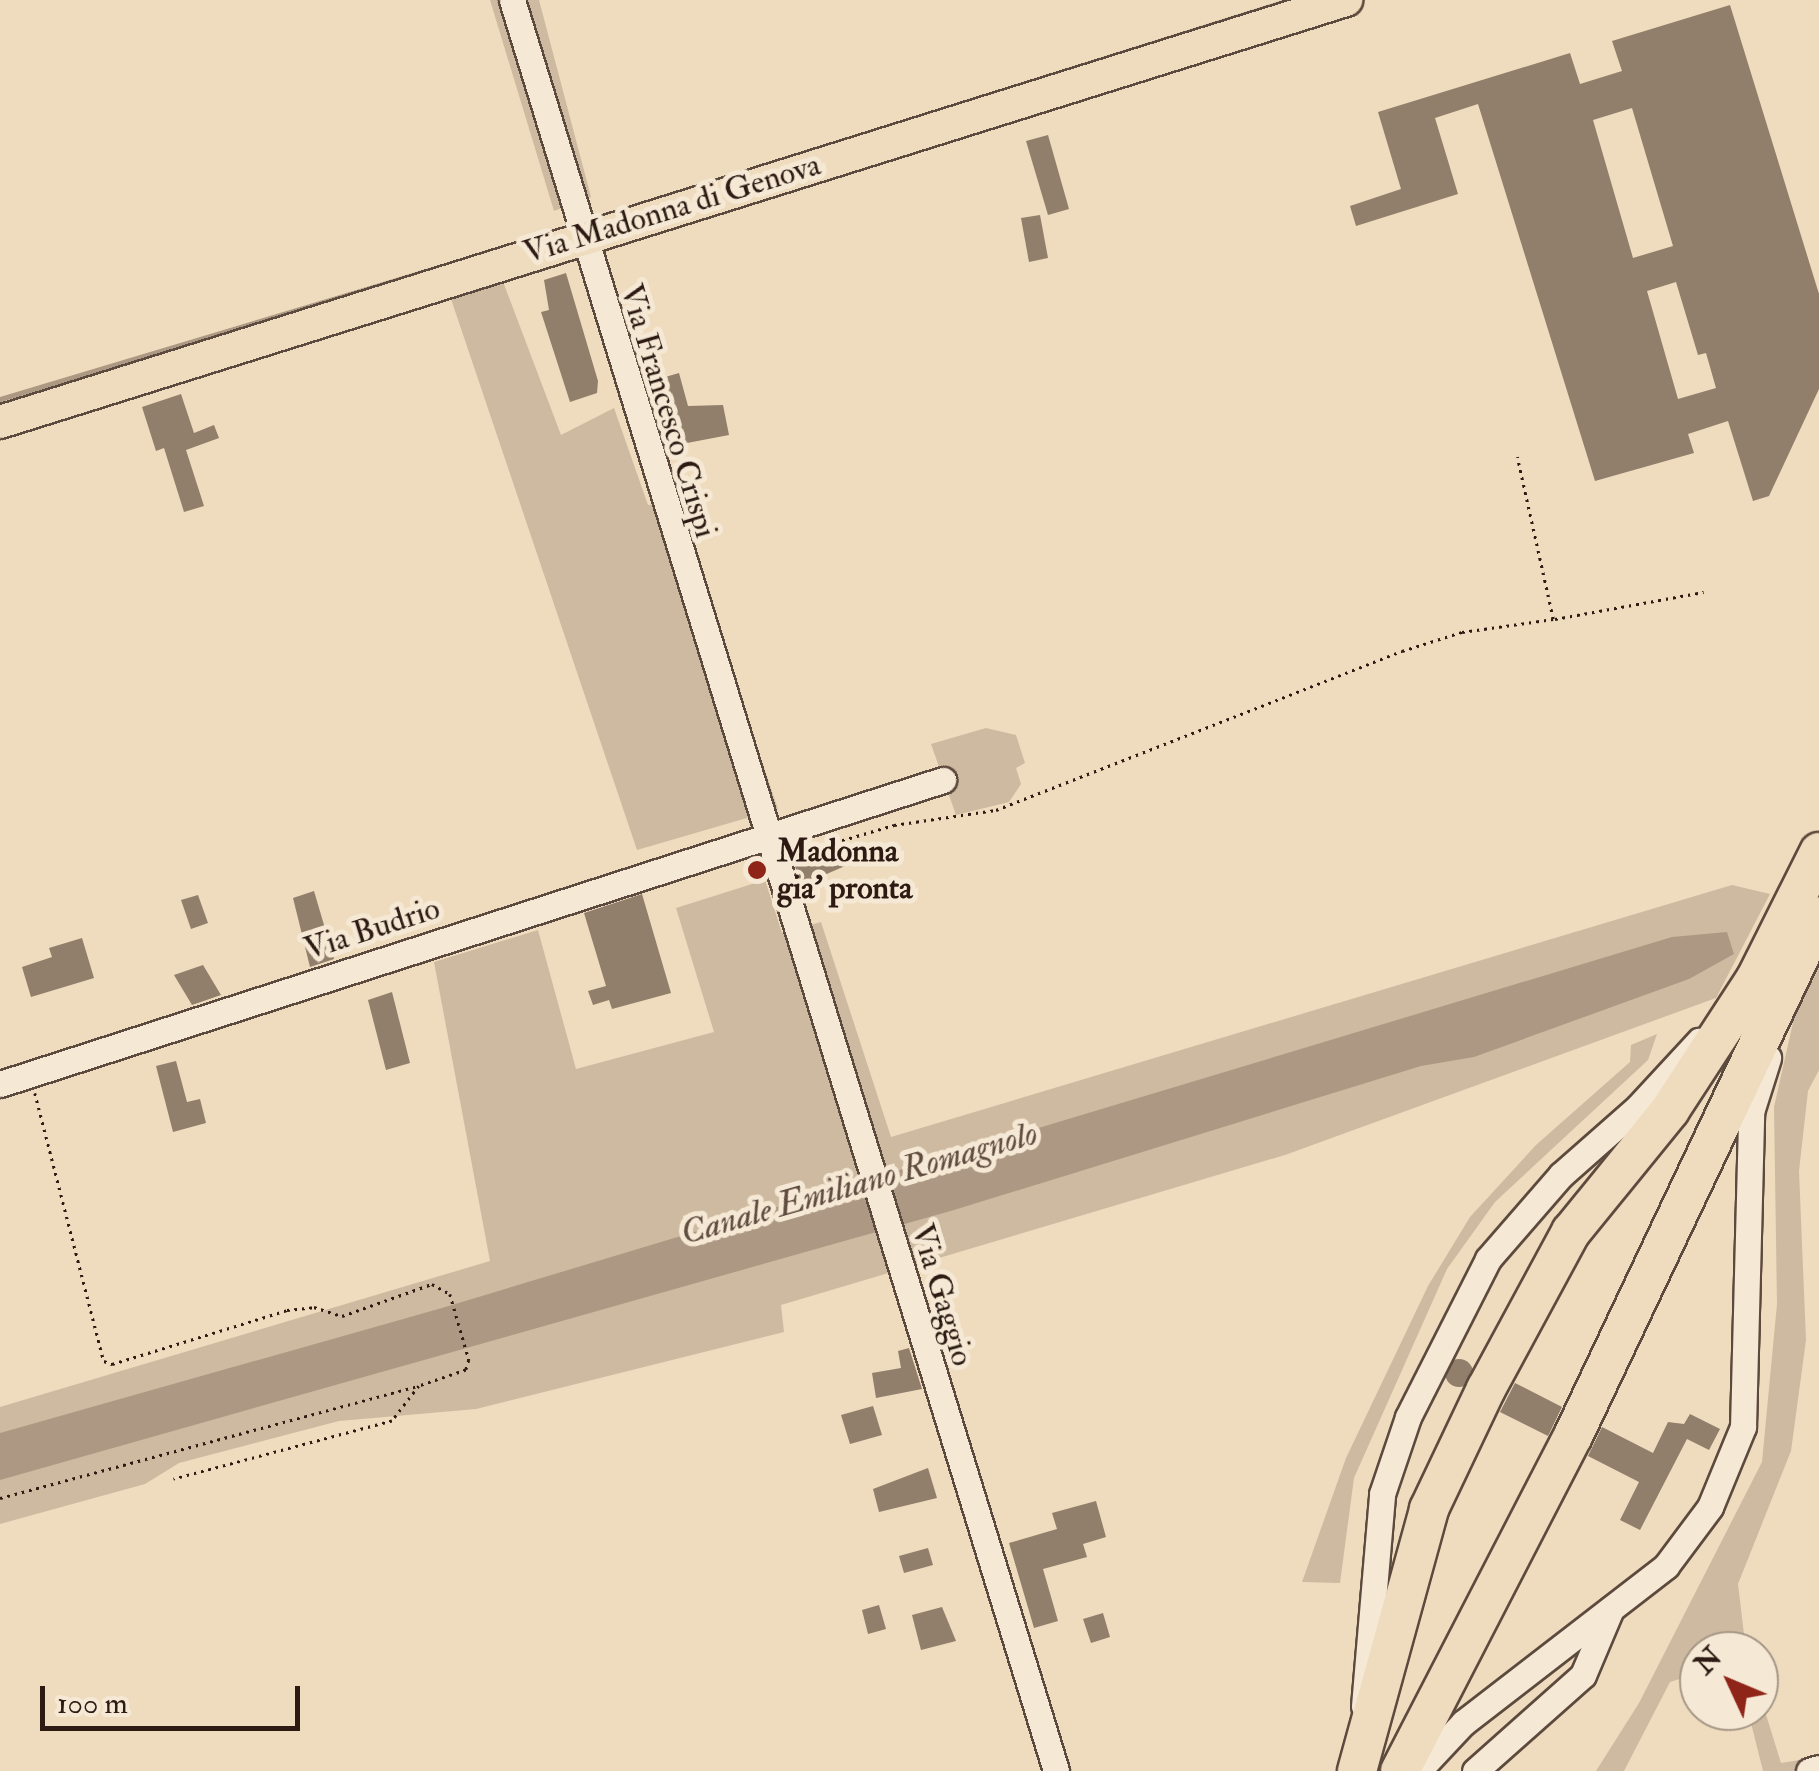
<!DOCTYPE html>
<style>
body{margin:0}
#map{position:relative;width:1819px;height:1771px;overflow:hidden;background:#efdbbd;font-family:"IM FELL Double Pica",serif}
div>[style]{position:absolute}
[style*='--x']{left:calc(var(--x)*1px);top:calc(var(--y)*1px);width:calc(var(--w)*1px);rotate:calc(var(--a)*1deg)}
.green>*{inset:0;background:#cebaa0}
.water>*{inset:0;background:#ad9983}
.stream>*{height:5px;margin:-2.5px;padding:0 2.5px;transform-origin:2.5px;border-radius:2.5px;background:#ad9983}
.building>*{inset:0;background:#917e6b}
.round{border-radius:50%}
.path>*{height:2.5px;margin-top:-1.25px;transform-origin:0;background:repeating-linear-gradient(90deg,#2c1a13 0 2.5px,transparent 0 7.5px)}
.roads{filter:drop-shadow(2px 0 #5d4a3e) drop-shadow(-2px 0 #5d4a3e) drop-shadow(0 2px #5d4a3e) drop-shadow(0 -2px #5d4a3e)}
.minor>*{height:25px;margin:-12.5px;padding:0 12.5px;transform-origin:12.5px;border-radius:12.5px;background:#f5e8d4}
.major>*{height:32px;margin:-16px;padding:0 16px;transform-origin:16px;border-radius:16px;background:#efdbbd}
.highway>*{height:38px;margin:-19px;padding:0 19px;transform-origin:19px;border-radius:19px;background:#efdbbd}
.dots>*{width:28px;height:28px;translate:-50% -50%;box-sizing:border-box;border:5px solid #f5e8d4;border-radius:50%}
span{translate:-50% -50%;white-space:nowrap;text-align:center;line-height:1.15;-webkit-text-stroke:10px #f5e8d4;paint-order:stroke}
.street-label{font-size:32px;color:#2c1a13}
.poi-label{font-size:32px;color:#2c1a13;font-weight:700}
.left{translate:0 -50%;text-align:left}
.water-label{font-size:35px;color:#604d40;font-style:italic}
.north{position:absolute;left:1679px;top:1631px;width:100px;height:100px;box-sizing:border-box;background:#f5e8d4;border:2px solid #a59687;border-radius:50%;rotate:314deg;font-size:28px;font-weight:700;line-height:40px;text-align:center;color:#2c1a13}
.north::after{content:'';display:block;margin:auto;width:35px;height:45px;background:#8f2418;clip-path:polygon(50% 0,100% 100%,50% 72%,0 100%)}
.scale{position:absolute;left:40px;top:1686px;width:260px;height:45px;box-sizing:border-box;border:5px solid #2c1a13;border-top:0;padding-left:12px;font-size:30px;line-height:35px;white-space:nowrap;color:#2c1a13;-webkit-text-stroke:8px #f5e8d4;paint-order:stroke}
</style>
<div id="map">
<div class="green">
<i style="clip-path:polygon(490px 0,539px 0,591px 197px,554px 211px)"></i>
<i style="clip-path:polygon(502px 279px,561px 435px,614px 408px,648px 505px,674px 502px,778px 809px,637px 850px,451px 299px)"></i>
<i style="clip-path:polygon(986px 728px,1016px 735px,1025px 763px,1016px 768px,1021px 784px,1009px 802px,956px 815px,931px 744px)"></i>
<i style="clip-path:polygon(765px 880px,782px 933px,821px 922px,891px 1137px,1732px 885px,1770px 894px,1716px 998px,1285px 1155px,781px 1305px,784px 1332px,476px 1409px,339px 1421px,179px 1463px,145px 1484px,0 1524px,0 1407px,490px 1261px,434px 962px,538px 930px,576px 1069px,714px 1032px,676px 908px)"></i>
<i style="clip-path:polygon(1819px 967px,1819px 1070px,1808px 1091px,1799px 1171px,1806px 1340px,1791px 1451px,1738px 1584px,1746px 1651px,1699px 1651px,1699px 1673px,1670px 1682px,1624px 1771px,1596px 1771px,1639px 1703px,1762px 1462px,1777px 1304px,1774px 1107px,1794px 1018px)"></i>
<i style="clip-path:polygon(1657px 1034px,1648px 1060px,1495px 1202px,1447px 1269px,1354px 1478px,1340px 1583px,1302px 1582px,1346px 1458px,1428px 1286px,1470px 1217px,1536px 1145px,1630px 1062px,1631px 1045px)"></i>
<i style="clip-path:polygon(1759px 1692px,1781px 1763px,1819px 1757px,1819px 1771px,1763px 1771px,1748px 1711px,1759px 1711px)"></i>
</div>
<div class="water">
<i style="clip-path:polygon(1727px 932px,1734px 954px,1689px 979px,1474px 1057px,1421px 1066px,954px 1210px,0 1480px,0 1433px,442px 1308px,1672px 937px)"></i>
</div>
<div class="stream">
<i style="--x:966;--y:102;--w:340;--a:-17.5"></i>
<i style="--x:0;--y:399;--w:507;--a:-16.72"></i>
</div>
<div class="building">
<i style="clip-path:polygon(evenodd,1730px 5px,1819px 294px,1819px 389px,1769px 496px,1753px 501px,1728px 421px,1688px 434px,1694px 453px,1595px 481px,1478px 104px,1435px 118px,1458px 194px,1356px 226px,1350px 206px,1401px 189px,1378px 112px,1570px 53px,1580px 84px,1622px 71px,1612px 41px,1730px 5px,1632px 108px,1673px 246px,1633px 258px,1593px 120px,1632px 108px,1730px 5px,1676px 282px,1698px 355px,1706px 353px,1716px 388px,1678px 399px,1647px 291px,1676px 282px)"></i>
<i style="clip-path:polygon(1048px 135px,1069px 209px,1048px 215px,1026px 141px)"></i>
<i style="clip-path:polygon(1040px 215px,1048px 258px,1029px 262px,1021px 218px)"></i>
<i style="clip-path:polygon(566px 273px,598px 381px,597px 393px,570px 402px,541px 312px,549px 310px,544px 280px)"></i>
<i style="clip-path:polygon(679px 373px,688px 406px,723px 405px,729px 435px,666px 447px,648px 382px)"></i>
<i style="clip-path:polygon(181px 394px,194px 433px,214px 425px,219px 438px,186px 450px,204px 506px,184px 512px,164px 448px,156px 451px,142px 407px)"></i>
<i style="clip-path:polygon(870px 844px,873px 854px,801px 885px,795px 866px)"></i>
<i style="clip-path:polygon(314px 891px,334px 959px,310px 967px,293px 898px)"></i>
<i style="clip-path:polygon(642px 894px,671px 993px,612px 1009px,609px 1000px,593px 1005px,588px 991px,606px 986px,584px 913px)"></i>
<i style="clip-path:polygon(198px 895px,208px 923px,191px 929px,181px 900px)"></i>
<i style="clip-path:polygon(82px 938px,94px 978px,31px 997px,22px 967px,52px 957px,49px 948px)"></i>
<i style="clip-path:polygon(203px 965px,221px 995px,192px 1005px,174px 975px)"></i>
<i style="clip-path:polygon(392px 992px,410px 1063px,386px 1070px,368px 1000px)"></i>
<i style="clip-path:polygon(176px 1061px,187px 1102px,200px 1099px,206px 1123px,173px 1132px,156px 1066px)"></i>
<i style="clip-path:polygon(909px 1348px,922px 1389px,876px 1398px,872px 1373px,901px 1368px,898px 1351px)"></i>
<i class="round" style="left:1445px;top:1359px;width:28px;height:28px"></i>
<i style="clip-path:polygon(1515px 1383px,1562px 1407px,1548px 1436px,1500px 1412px)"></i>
<i style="clip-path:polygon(873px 1406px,882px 1435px,850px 1444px,841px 1415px)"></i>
<i style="clip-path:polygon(1690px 1414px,1720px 1429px,1709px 1450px,1687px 1439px,1640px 1530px,1620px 1520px,1639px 1482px,1588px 1456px,1602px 1427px,1653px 1453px,1668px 1422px,1684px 1424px)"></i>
<i style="clip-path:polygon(928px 1468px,937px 1498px,879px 1512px,873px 1489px)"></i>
<i style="clip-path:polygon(1096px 1501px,1106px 1537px,1083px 1544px,1087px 1557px,1043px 1569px,1058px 1621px,1034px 1628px,1009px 1543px,1057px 1529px,1052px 1513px)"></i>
<i style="clip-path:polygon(928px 1548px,933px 1565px,904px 1573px,899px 1556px)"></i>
<i style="clip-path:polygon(879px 1605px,886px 1629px,868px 1634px,862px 1610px)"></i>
<i style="clip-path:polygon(942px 1607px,956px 1641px,921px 1650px,912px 1615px)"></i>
<i style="clip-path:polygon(1103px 1613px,1110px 1637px,1091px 1643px,1083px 1619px)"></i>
</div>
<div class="path">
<i style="--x:1555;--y:619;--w:151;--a:-10.3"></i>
<i style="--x:799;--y:853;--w:99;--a:-16.4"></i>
<i style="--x:894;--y:825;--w:103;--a:-8.4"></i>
<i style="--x:996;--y:810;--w:436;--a:-21.4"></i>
<i style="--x:1402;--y:651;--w:63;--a:-17.6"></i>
<i style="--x:1462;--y:632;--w:92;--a:-8.1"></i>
<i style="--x:1553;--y:619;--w:166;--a:-102.5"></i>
<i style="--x:35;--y:1093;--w:277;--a:75.6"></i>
<i style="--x:104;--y:1361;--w:9;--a:21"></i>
<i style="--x:112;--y:1364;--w:183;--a:-17.1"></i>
<i style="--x:287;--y:1310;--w:27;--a:-6"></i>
<i style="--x:314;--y:1307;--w:29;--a:18"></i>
<i style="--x:342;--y:1316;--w:96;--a:-19.6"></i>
<i style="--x:432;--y:1284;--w:21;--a:29"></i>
<i style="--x:450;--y:1294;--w:69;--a:73.9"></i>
<i style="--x:469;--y:1360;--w:10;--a:107"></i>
<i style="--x:466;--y:1370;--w:50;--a:161.2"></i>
<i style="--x:419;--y:1386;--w:44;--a:127.6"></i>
<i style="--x:392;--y:1421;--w:226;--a:165.1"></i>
<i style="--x:0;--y:1498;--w:434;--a:-15"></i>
</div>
<div class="roads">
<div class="minor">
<i style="--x:512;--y:0;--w:1853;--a:72.92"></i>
<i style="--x:0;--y:1084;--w:991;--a:-17.87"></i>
<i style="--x:1364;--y:1706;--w:213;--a:-85.1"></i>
<i style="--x:1382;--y:1494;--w:81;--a:-71.3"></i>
<i style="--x:1408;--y:1417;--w:177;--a:-63.1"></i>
<i style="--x:1488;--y:1259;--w:111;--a:-49"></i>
<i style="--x:1561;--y:1175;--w:103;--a:-41.4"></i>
<i style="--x:1638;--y:1107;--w:90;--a:-47.3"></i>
<i style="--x:1418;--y:1771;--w:66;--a:-46.8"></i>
<i style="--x:1463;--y:1723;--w:257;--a:-37.7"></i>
<i style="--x:1666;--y:1566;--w:74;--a:-53.3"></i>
<i style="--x:1710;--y:1507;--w:87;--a:-67.6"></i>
<i style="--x:1743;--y:1427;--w:315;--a:-88.5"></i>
<i style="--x:1751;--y:1112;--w:57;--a:-72.5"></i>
<i style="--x:1475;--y:1771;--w:144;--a:-41.6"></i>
<i style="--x:1583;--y:1675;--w:72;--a:-67"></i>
<i style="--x:1809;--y:1771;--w:10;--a:-17"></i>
</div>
<div class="major">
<i style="--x:0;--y:422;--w:1411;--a:-17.41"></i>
</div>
<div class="highway">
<i style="--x:1357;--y:1771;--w:272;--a:-74.6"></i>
<i style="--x:1429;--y:1509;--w:133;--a:-64.6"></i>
<i style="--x:1486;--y:1389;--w:179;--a:-61.6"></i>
<i style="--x:1571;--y:1232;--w:157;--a:-50.9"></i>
<i style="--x:1670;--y:1110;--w:158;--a:-56.9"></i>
<i style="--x:1756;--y:978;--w:141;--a:-63.4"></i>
<i style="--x:1400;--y:1771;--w:377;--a:-62.7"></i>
<i style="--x:1573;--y:1436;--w:575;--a:-64.68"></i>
</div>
</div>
<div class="dots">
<i style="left:757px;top:870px;background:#8f2418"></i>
</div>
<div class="street-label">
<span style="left:672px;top:209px;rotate:-17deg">Via Madonna di Genova</span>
<span style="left:668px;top:411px;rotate:73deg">Via Francesco Crispi</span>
<span style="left:372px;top:929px;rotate:-18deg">Via Budrio</span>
<span style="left:942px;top:1295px;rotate:73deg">Via Gaggio</span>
</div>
<div class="poi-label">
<span class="left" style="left:777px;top:870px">Madonna<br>gia' pronta</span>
</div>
<div class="water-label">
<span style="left:859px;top:1183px;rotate:-16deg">Canale Emiliano Romagnolo</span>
</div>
<div class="north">N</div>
<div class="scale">100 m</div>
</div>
